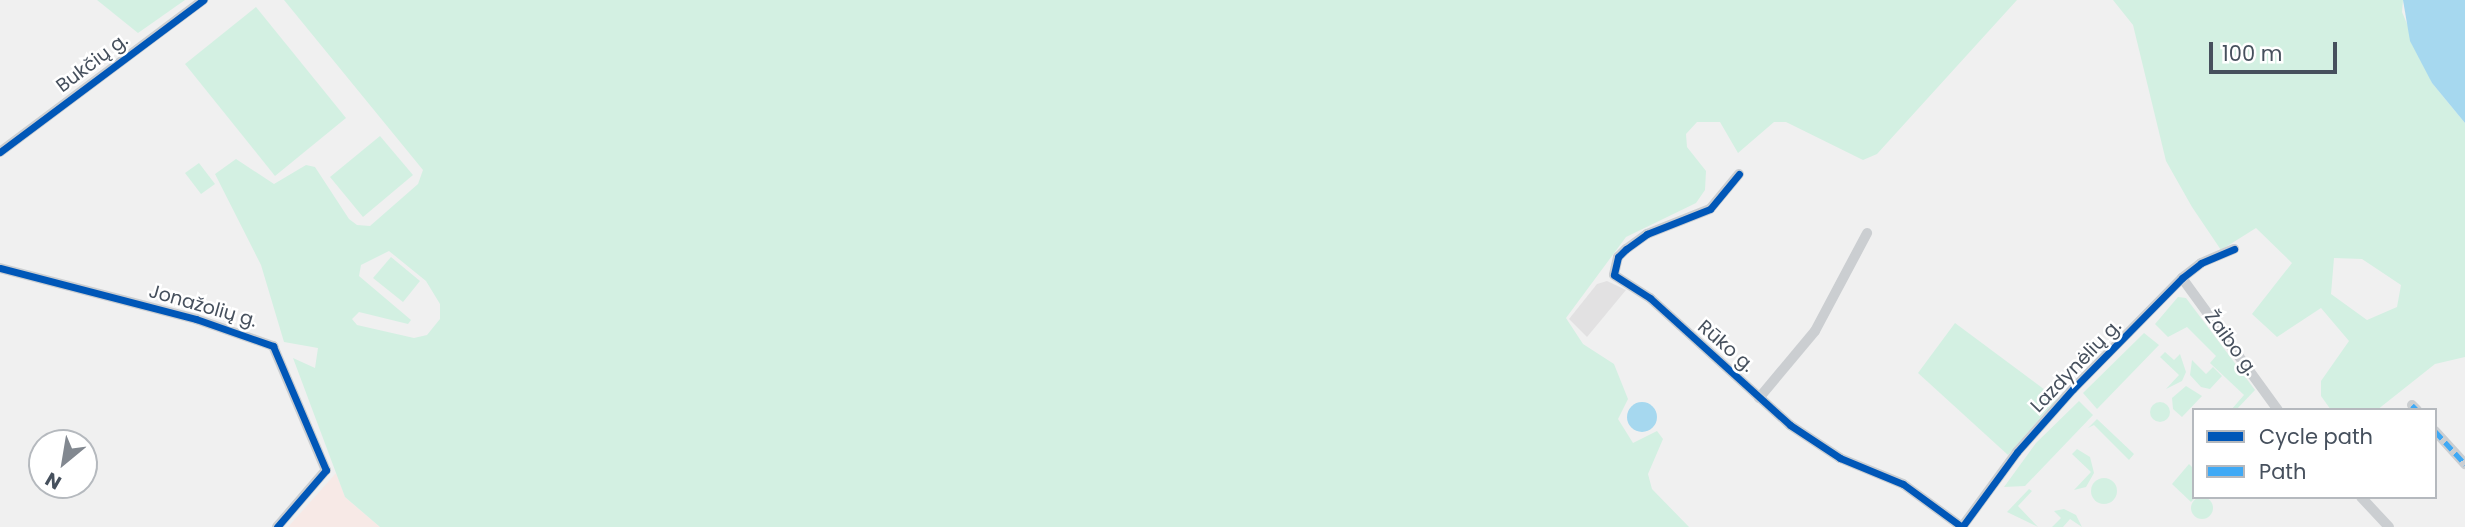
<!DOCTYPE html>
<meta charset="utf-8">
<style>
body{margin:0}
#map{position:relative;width:2465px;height:527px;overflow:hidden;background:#f0f0f0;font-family:Poppins,sans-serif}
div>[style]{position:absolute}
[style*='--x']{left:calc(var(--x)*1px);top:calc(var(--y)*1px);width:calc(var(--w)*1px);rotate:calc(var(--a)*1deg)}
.education>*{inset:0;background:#e2e1e2}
.medical>*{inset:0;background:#f7e9e6}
.green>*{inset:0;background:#d3f0e2}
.round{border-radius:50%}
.water>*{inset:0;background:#a6d8ef}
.street>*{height:10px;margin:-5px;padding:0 5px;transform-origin:5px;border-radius:5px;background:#cbced1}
.quiet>*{height:5px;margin-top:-2.5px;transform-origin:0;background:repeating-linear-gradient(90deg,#3fa9f5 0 10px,transparent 0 15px)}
.cycleway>*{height:7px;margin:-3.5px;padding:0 3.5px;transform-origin:3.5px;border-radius:3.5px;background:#0057b8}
span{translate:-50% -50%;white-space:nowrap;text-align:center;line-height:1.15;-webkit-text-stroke:5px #fff;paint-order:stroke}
.street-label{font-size:19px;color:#46505d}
.legend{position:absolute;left:2192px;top:408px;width:245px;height:91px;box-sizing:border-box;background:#fff;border:2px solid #b5b9be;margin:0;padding:9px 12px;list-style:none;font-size:21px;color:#46505d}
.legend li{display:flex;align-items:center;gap:14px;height:35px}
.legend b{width:35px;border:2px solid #b5b9be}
.north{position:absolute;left:28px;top:429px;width:70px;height:70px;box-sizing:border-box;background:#fff;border:2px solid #b5b9be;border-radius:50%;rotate:210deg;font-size:19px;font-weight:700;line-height:28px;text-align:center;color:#46505d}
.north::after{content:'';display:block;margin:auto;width:24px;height:32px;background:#828890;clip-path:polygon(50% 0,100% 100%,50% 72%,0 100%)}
.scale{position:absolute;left:2209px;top:42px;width:128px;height:32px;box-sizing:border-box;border:4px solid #46505d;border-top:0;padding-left:9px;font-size:21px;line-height:24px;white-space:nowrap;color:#46505d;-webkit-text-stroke:5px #fff;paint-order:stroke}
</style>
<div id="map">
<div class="education">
<i style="clip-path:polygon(1607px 281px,1626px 290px,1587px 337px,1569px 319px,1597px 284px)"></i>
</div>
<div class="medical">
<i style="clip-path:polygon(336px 473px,345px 497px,380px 527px,288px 527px)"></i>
</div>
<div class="green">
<i style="clip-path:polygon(97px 0,185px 0,138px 33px)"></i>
<i style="clip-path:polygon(evenodd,284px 0,2017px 0,1877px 154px,1863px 160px,1786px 122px,1774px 122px,1738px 153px,1720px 122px,1697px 122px,1686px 134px,1687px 147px,1706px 171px,1705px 190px,1696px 203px,1626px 237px,1566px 318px,1583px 344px,1614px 364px,1628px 399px,1618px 419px,1633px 443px,1657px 431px,1663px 439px,1648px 474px,1652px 489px,1689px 527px,380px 527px,345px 497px,293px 358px,315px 368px,318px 348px,284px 342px,261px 265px,215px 174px,236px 159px,274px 184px,306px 165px,315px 167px,349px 219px,357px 225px,370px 226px,418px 184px,423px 170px,284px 0,389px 251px,426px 281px,440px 304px,440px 319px,427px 335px,414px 338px,357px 325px,352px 319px,359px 312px,408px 324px,411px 320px,359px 276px,361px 265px,389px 251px)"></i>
<i style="clip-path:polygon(evenodd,2113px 0,2403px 0,2402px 12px,2432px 83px,2465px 123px,2465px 357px,2435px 364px,2377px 410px,2331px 410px,2321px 396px,2321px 381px,2349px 341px,2321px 308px,2277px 337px,2252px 314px,2292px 263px,2256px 228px,2221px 250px,2192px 207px,2166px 161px,2133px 25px,2113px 0,2334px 258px,2362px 259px,2401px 285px,2397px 307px,2367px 320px,2331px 294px,2334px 258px)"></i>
<i style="clip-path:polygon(256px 7px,346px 118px,275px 176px,185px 64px)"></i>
<i style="clip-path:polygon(380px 136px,413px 175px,363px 217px,330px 177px)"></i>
<i style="clip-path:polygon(199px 163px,215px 184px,201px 194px,185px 173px)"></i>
<i style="clip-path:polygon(391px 257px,420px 281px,403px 302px,373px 278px)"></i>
<i style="clip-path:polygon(2178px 297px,2186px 298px,2255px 390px,2236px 410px,2231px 410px,2244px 395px,2210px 363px,2216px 356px,2187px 327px,2168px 337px,2155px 324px)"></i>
<i style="clip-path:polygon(1955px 323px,2057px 399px,2008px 455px,1918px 373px)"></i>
<i style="clip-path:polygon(2144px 333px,2159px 345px,2097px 409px,2083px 393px)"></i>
<i style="clip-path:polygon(2165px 352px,2174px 360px,2180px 354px,2186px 372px,2182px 381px,2166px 389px,2179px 375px,2160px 357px)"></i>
<i style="clip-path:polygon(2192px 360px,2206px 374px,2213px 367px,2222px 376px,2210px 389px,2201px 387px,2190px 375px)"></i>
<i style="clip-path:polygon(2186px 386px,2202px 396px,2182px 417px,2173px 409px,2172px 398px)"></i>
<i style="clip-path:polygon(2079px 401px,2093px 415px,2025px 486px,2004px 487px,2036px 443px)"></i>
<i class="round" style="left:2150px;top:402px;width:20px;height:20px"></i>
<i style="clip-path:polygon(2097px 419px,2134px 454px,2129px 460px,2094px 425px,2088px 428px)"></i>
<i style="clip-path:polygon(2077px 449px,2090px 457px,2094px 473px,2086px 487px,2074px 490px,2091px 472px,2072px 454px)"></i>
<i style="clip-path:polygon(2189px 464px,2194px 469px,2196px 497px,2191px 502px,2172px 484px)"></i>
<i class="round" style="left:2091px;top:478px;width:26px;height:26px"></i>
<i style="clip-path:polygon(2029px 489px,2032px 491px,2018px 506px,2038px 527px,2007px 512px)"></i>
<i class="round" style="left:2191px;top:497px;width:22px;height:22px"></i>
<i style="clip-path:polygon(2064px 509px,2076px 515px,2082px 527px,2070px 519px,2063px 527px,2052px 527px,2061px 518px,2054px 511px)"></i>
</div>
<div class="water">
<i style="clip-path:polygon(2403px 0,2465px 0,2465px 123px,2432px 83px,2410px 41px)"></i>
<i class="round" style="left:1627px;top:402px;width:30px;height:30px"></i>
</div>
<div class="street">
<i style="--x:0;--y:152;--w:254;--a:-36.8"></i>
<i style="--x:1739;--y:174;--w:45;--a:129.6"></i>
<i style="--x:1710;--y:209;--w:68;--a:158.4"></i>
<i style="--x:1647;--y:234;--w:26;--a:144"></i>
<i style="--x:1626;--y:249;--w:11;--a:135"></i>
<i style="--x:1618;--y:257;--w:18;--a:103"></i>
<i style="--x:1614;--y:275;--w:43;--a:32.6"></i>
<i style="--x:1650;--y:298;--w:189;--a:42.2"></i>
<i style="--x:1790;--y:425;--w:60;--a:33.4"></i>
<i style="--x:1840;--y:458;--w:68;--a:22.4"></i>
<i style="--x:1903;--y:484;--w:73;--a:36.1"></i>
<i style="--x:1962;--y:527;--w:93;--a:-53.7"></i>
<i style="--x:2017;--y:452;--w:84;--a:-48.4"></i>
<i style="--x:2073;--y:389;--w:156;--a:-45.5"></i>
<i style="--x:2182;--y:278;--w:24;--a:-38"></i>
<i style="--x:2201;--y:263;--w:36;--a:-23"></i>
<i style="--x:0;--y:268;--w:203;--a:14.6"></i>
<i style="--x:196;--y:319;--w:82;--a:19.3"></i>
<i style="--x:273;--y:346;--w:135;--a:66.9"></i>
<i style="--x:326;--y:470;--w:75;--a:130.7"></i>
<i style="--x:2182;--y:278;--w:163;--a:54"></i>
<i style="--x:1759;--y:398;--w:87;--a:-50.1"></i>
<i style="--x:1815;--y:331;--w:111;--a:-62"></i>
<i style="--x:2412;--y:405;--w:7;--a:45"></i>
<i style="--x:2435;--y:431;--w:45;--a:47.7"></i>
<i style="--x:2361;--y:497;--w:41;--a:47"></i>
</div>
<div class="quiet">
<i style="--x:2412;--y:405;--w:7;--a:45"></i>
<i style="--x:2435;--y:431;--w:45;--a:47.7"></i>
</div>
<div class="cycleway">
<i style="--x:0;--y:152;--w:254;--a:-36.8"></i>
<i style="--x:1739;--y:174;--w:45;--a:129.6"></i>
<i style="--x:1710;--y:209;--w:68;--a:158.4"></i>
<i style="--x:1647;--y:234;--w:26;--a:144"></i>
<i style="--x:1626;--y:249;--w:11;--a:135"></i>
<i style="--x:1618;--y:257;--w:18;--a:103"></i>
<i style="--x:1614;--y:275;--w:43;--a:32.6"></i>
<i style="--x:1650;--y:298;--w:189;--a:42.2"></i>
<i style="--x:1790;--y:425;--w:60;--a:33.4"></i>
<i style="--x:1840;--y:458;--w:68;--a:22.4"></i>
<i style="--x:1903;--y:484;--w:73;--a:36.1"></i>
<i style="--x:1962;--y:527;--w:93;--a:-53.7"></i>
<i style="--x:2017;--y:452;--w:84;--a:-48.4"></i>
<i style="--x:2073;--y:389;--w:156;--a:-45.5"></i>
<i style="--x:2182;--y:278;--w:24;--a:-38"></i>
<i style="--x:2201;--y:263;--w:36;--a:-23"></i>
<i style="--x:0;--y:268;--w:203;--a:14.6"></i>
<i style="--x:196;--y:319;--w:82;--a:19.3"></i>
<i style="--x:273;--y:346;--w:135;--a:66.9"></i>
<i style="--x:326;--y:470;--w:75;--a:130.7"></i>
</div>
<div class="street-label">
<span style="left:92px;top:63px;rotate:-37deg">Bukčių g.</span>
<span style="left:203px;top:306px;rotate:16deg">Jonažolių g.</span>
<span style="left:2231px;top:343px;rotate:54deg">Žaibo g.</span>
<span style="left:1726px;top:346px;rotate:41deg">Rūko g.</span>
<span style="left:2076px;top:366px;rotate:-46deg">Lazdynėlių g.</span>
</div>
<ul class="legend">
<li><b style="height:9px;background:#0057b8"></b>Cycle path</li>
<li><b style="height:9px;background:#3fa9f5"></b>Path</li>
</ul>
<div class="north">N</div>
<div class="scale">100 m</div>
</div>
